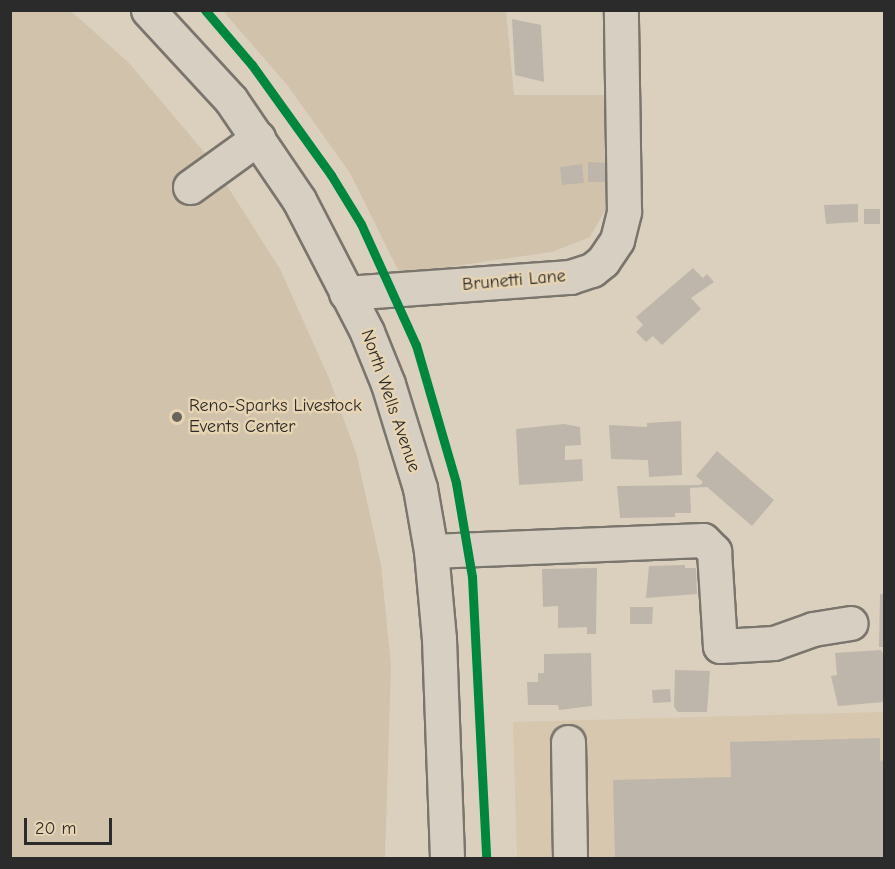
<!DOCTYPE html>
<style>
body{margin:0}
#map{position:relative;width:895px;height:869px;overflow:hidden;background:#dbd0be;font-family:"Comic Neue",sans-serif}
div>[style]{position:absolute}
[style*='--x']{left:calc(var(--x)*1px);top:calc(var(--y)*1px);width:calc(var(--w)*1px);rotate:calc(var(--a)*1deg)}
.built>*{inset:0;background:#d6c7ae}
.green>*{inset:0;background:#d1c3ab}
.building>*{inset:0;background:#beb6aa}
.roads{filter:drop-shadow(2px 0 #7a756d) drop-shadow(-2px 0 #7a756d) drop-shadow(0 2px #7a756d) drop-shadow(0 -2px #7a756d)}
.minor>*{height:33px;margin:-16.5px;padding:0 16.5px;transform-origin:16.5px;border-radius:16.5px;background:#d7cfc2}
.major>*{height:33px;margin:-16.5px;padding:0 16.5px;transform-origin:16.5px;border-radius:16.5px;background:#d7cfc2}
.cycleway>*{height:9px;margin:-4.5px;padding:0 4.5px;transform-origin:4.5px;border-radius:4.5px;background:#00873e}
.dots>*{width:16px;height:16px;translate:-50% -50%;box-sizing:border-box;border:3px solid #e7d4b2;border-radius:50%}
span{translate:-50% -50%;white-space:nowrap;text-align:center;line-height:1.15;-webkit-text-stroke:5px #e7d4b2;paint-order:stroke}
.street-label{font-size:18px;color:#2b2b2b}
.poi-label{font-size:18px;color:#2b2b2b}
.left{translate:0 -50%;text-align:left}
.frame{position:absolute;inset:0;border:12px solid #2b2b2b;pointer-events:none}
.scale{position:absolute;left:24px;top:818px;width:88px;height:27px;box-sizing:border-box;border:3px solid #2b2b2b;border-top:0;padding-left:8px;font-size:18px;line-height:21px;white-space:nowrap;color:#2b2b2b;-webkit-text-stroke:4px #e7d4b2;paint-order:stroke}
</style>
<div id="map">
<div class="built">
<i style="clip-path:polygon(884px 712px,884px 858px,517px 858px,513px 722px)"></i>
</div>
<div class="green">
<i style="clip-path:polygon(10px 11px,71px 11px,129px 63px,210px 159px,280px 269px,329px 378px,357px 456px,381px 565px,391px 666px,385px 858px,11px 858px)"></i>
<i style="clip-path:polygon(223px 11px,506px 11px,514px 95px,607px 95px,611px 200px,590px 237px,552px 252px,400px 274px,350px 173px,288px 86px)"></i>
</div>
<div class="building">
<i style="clip-path:polygon(512px 19px,541px 25px,544px 82px,515px 75px)"></i>
<i style="clip-path:polygon(588px 162px,606px 163px,606px 182px,588px 182px)"></i>
<i style="clip-path:polygon(582px 164px,584px 183px,562px 185px,560px 167px)"></i>
<i style="clip-path:polygon(858px 204px,858px 222px,826px 224px,824px 205px)"></i>
<i style="clip-path:polygon(864px 209px,880px 209px,880px 224px,864px 224px)"></i>
<i style="clip-path:polygon(693px 268px,703px 278px,707px 274px,714px 282px,691px 298px,701px 309px,662px 345px,653px 336px,646px 342px,636px 332px,643px 325px,636px 317px)"></i>
<i style="clip-path:polygon(681px 421px,682px 475px,649px 477px,648px 460px,611px 459px,609px 425px,647px 427px,647px 423px)"></i>
<i style="clip-path:polygon(564px 424px,580px 427px,581px 445px,565px 446px,565px 460px,582px 459px,583px 481px,519px 485px,516px 429px)"></i>
<i style="clip-path:polygon(717px 451px,774px 500px,752px 526px,707px 487px,690px 488px,691px 513px,675px 513px,675px 517px,620px 518px,617px 486px,700px 485px,703px 482px,696px 476px)"></i>
<i style="clip-path:polygon(685px 565px,685px 568px,696px 568px,697px 594px,646px 598px,649px 566px)"></i>
<i style="clip-path:polygon(597px 568px,596px 634px,587px 634px,587px 627px,558px 628px,558px 606px,543px 607px,542px 569px)"></i>
<i style="clip-path:polygon(880px 594px,884px 594px,884px 647px,879px 647px)"></i>
<i style="clip-path:polygon(630px 607px,653px 607px,652px 624px,630px 624px)"></i>
<i style="clip-path:polygon(881px 650px,884px 655px,884px 702px,838px 706px,831px 676px,837px 675px,835px 653px)"></i>
<i style="clip-path:polygon(591px 653px,592px 706px,559px 710px,558px 705px,528px 705px,527px 682px,538px 682px,538px 673px,544px 673px,544px 654px)"></i>
<i style="clip-path:polygon(675px 670px,710px 671px,707px 712px,678px 712px,674px 707px)"></i>
<i style="clip-path:polygon(670px 689px,671px 702px,653px 703px,652px 690px)"></i>
<i style="clip-path:polygon(880px 738px,880px 761px,884px 760px,884px 858px,615px 858px,613px 780px,731px 777px,730px 742px)"></i>
</div>
<div class="roads">
<div class="minor">
<i style="--x:190;--y:187;--w:84;--a:-35.8"></i>
<i style="--x:346;--y:293;--w:225;--a:-4.1"></i>
<i style="--x:570;--y:277;--w:23;--a:-18"></i>
<i style="--x:592;--y:270;--w:14;--a:-39"></i>
<i style="--x:603;--y:261;--w:25;--a:-56"></i>
<i style="--x:617;--y:240;--w:30;--a:-76"></i>
<i style="--x:624;--y:211;--w:201;--a:-90.9"></i>
<i style="--x:431;--y:551;--w:272;--a:-2.3"></i>
<i style="--x:703;--y:540;--w:16;--a:45"></i>
<i style="--x:714;--y:551;--w:95;--a:86.4"></i>
<i style="--x:720;--y:646;--w:54;--a:-3.2"></i>
<i style="--x:774;--y:643;--w:41;--a:-19.7"></i>
<i style="--x:813;--y:629;--w:38;--a:-9"></i>
<i style="--x:568;--y:742;--w:116;--a:89"></i>
</div>
<div class="major">
<i style="--x:148;--y:10;--w:122;--a:47.3"></i>
<i style="--x:231;--y:100;--w:121;--a:55.8"></i>
<i style="--x:299;--y:200;--w:148;--a:62.7"></i>
<i style="--x:367;--y:332;--w:56;--a:68"></i>
<i style="--x:388;--y:384;--w:109;--a:72.9"></i>
<i style="--x:420;--y:488;--w:64;--a:80.1"></i>
<i style="--x:431;--y:551;--w:88;--a:84.8"></i>
<i style="--x:439;--y:639;--w:219;--a:87.9"></i>
</div>
</div>
<div class="cycleway">
<i style="--x:205;--y:10;--w:72;--a:49.5"></i>
<i style="--x:252;--y:65;--w:135;--a:54.3"></i>
<i style="--x:331;--y:175;--w:57;--a:58.5"></i>
<i style="--x:361;--y:224;--w:133;--a:65.6"></i>
<i style="--x:416;--y:345;--w:144;--a:73.8"></i>
<i style="--x:456;--y:483;--w:95;--a:80.3"></i>
<i style="--x:472;--y:577;--w:281;--a:87.1"></i>
</div>
<div class="dots">
<i style="left:177px;top:417px;background:#69655e"></i>
</div>
<div class="street-label">
<span style="left:514px;top:281px;rotate:-5deg">Brunetti Lane</span>
<span style="left:390px;top:401px;rotate:71deg">North Wells Avenue</span>
</div>
<div class="poi-label">
<span class="left" style="left:189px;top:417px">Reno-Sparks Livestock<br>Events Center</span>
</div>
<div class="frame"></div>
<div class="scale">20 m</div>
</div>
